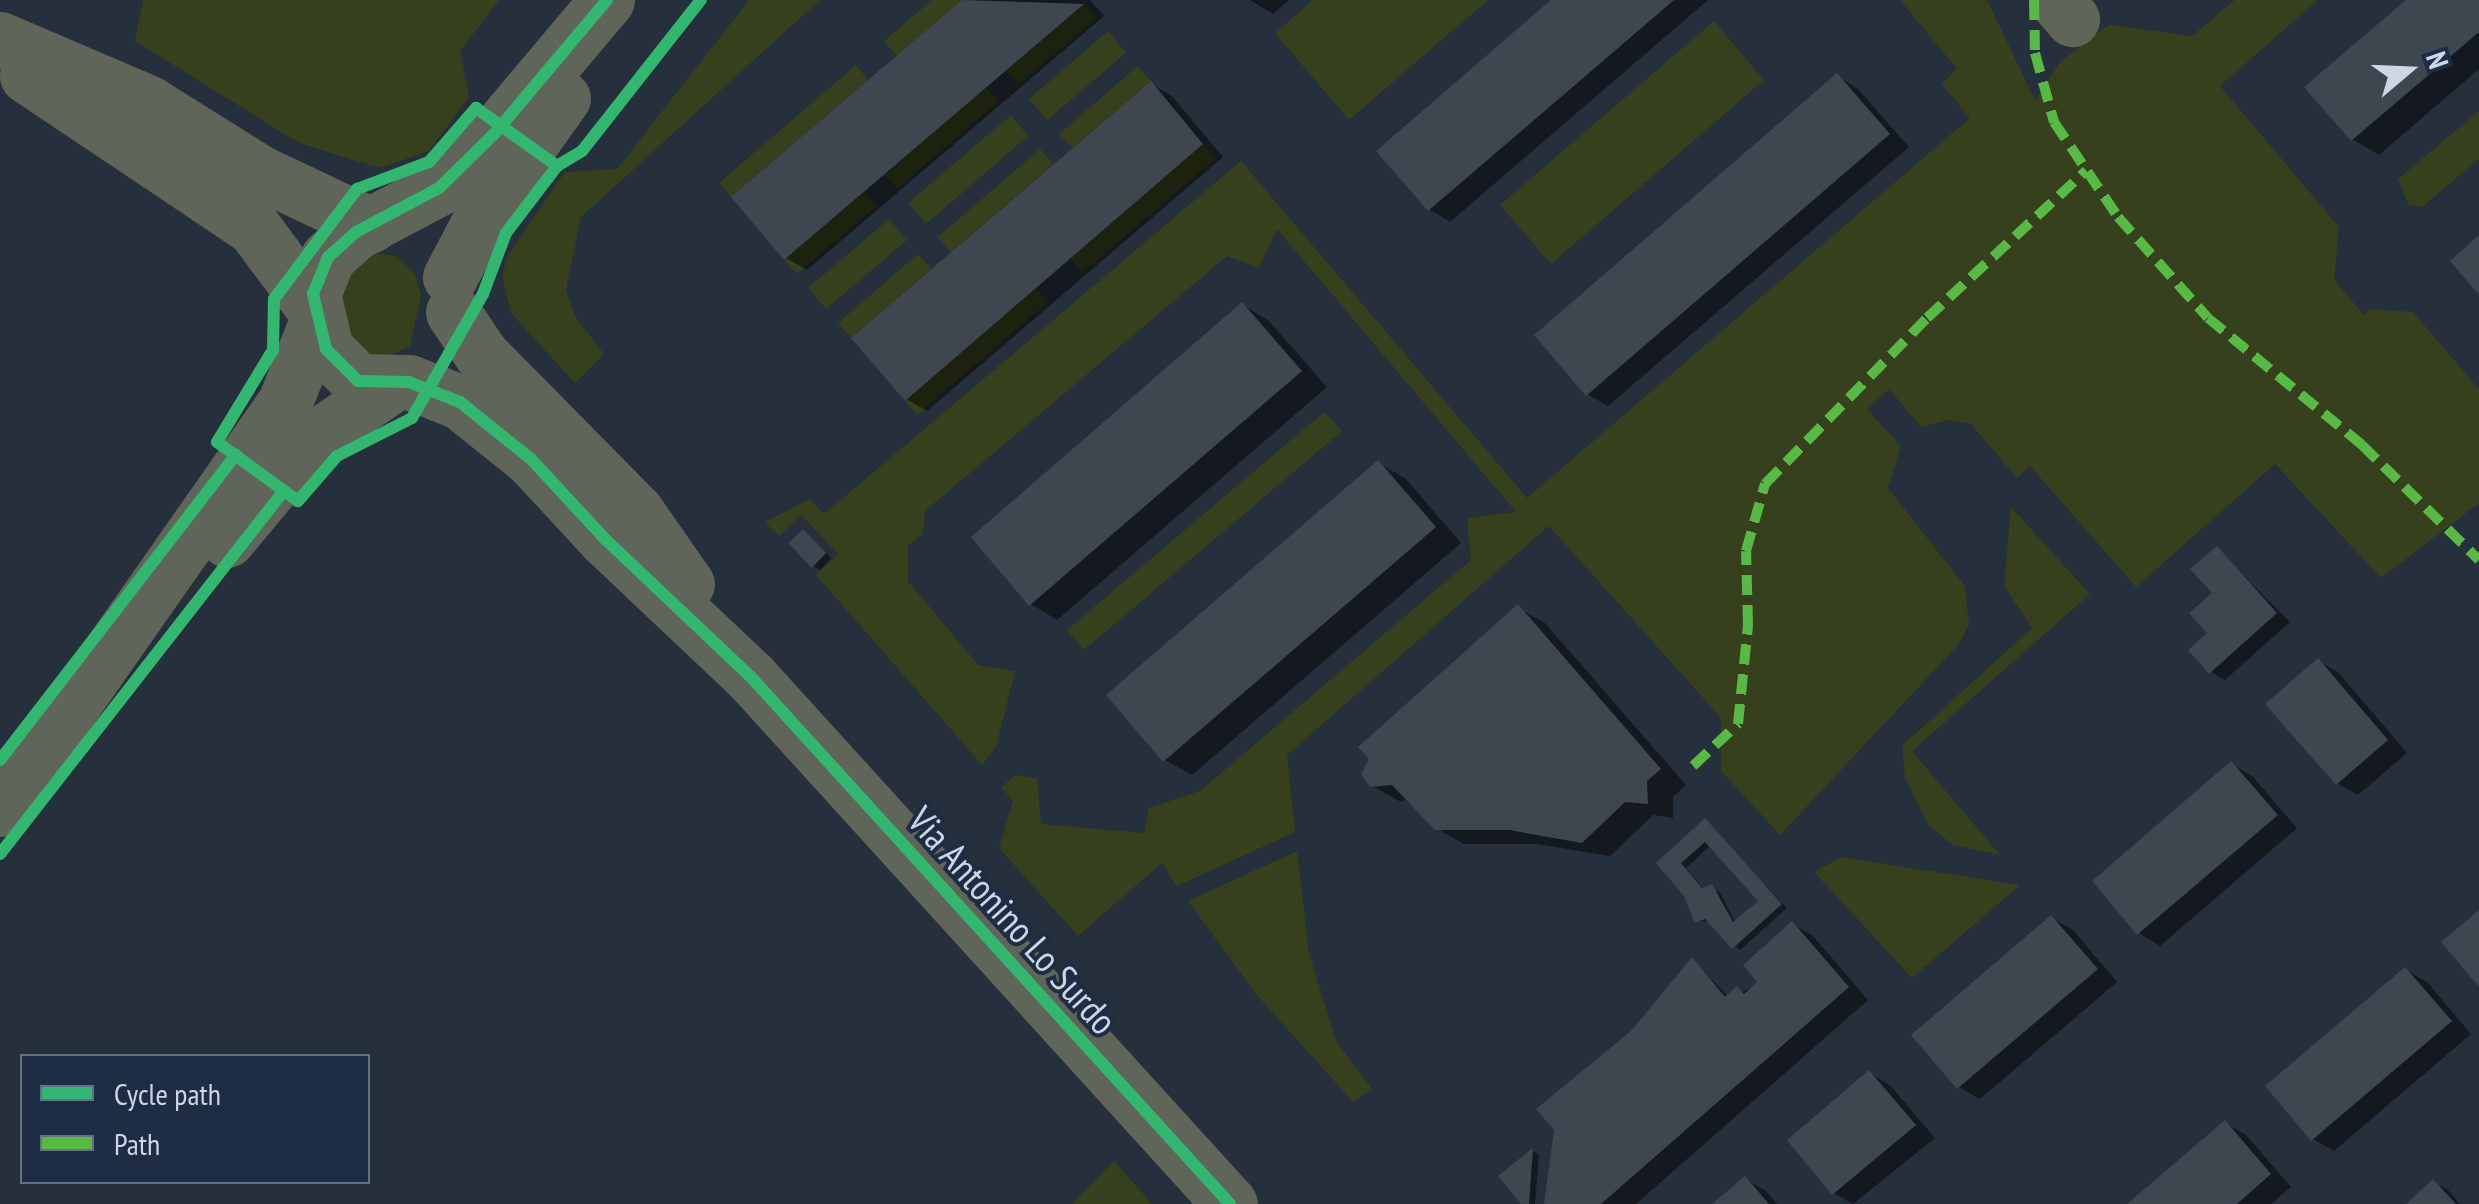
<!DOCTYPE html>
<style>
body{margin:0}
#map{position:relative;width:2479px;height:1204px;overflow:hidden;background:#262f3c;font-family:"PT Sans Narrow",sans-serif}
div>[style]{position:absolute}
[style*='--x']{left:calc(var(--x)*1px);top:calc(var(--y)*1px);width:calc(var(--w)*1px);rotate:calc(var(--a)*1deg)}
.green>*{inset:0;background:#36401c}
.shadow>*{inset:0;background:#0007}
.building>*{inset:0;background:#3e4650}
.minor>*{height:55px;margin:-27.5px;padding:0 27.5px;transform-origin:27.5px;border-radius:27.5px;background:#60655a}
.quiet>*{height:10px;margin-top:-5px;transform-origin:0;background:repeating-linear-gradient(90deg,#58b947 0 20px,transparent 0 30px)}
.cycleway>*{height:12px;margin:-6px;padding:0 6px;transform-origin:6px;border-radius:6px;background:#33b770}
span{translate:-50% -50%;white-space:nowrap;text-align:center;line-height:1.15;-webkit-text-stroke:8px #1e2d44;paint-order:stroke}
.street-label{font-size:38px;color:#ccd6e4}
.legend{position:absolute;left:20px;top:1054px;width:350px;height:130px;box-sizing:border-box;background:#1e2d44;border:2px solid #647184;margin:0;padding:12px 18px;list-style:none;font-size:30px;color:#ccd6e4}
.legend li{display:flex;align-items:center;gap:20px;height:50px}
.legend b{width:50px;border:2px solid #647184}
.north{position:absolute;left:2359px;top:20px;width:100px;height:100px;-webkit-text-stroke:8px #1e2d44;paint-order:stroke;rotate:71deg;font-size:28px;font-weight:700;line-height:40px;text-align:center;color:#ccd6e4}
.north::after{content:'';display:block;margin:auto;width:35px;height:45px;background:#ccd6e4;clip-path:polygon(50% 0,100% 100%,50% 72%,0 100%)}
</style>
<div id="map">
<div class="green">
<i style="clip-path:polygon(143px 0,499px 0,460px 51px,469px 97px,429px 151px,380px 168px,299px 143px,135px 41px)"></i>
<i style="clip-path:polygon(749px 0,820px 0,581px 217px,566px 290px,576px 318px,604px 354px,575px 383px,511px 313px,502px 275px,508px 255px,565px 172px,617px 169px)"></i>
<i style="clip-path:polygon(932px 0,962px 0,897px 56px,884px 41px)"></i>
<i style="clip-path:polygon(1313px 0,1488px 0,1349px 120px,1275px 33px)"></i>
<i style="clip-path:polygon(1900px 0,1987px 0,2035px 100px,2060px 62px,2109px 25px,2192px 36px,2235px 0,2318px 0,2220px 86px,2339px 227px,2334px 280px,2364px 315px,2370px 309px,2413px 312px,2479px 389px,2479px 503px,2381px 578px,2275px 464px,2136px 587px,2030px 466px,2017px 478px,1971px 424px,1950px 420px,1921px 427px,1889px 389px,1867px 409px,1901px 446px,1888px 488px,1965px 586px,1969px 625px,1958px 645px,1780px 835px,1721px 771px,1721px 718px,1549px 526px,1287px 755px,1295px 832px,1177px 886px,1162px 863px,1078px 936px,999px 848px,1013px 801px,1001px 787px,1016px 775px,1037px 778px,1041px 824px,1144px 833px,1149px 808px,1200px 791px,1471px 560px,1467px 518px,1516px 512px,1277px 229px,1259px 268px,1227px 256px,925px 511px,923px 534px,908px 545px,908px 581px,978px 665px,1015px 671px,996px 747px,982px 765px,816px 575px,838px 554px,801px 515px,779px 536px,765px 522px,810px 499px,824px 514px,1241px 161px,1527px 498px,1970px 118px,1942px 84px,1957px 69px)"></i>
<i style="clip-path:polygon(1084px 4px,1097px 18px,1018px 85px,1006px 71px)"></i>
<i style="clip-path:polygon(1714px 21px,1764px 80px,1551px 264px,1500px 205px)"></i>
<i style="clip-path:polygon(1108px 31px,1126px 53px,1047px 120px,1029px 99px)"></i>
<i style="clip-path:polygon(856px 65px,868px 80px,731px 197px,719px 183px)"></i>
<i style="clip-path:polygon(1138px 66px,1151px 81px,1072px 148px,1059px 134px)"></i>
<i style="clip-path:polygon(986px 87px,999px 101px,897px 189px,884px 175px)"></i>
<i style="clip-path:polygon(2479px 111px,2479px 159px,2422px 207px,2408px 204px,2398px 179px)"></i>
<i style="clip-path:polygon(1011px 115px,1028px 136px,926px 224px,908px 203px)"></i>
<i style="clip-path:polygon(1203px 144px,1216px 158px,1082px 273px,1070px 258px)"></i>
<i style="clip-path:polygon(1040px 149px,1053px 164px,951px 252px,938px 237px)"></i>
<i style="clip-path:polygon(865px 192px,877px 206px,797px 274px,784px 260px)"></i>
<i style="clip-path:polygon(889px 219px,907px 240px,826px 309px,808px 288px)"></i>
<i style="clip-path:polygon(370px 252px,396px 256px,415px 274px,421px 296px,410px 346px,381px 360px,353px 346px,339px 295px,350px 263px)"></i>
<i style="clip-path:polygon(918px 254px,931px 269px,851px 338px,838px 323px)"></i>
<i style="clip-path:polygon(1036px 287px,1048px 302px,917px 415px,905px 401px)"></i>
<i style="clip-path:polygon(1324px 412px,1342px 431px,1084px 650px,1067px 630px)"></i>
<i style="clip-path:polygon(2011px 507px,2090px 594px,1912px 751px,2000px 855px,1953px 845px,1928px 825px,1905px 777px,1902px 746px,2032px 628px,2004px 586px)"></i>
<i style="clip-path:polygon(1297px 851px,1309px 953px,1336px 1041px,1372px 1089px,1353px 1102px,1256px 994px,1188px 901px)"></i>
<i style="clip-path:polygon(1841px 857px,2020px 885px,1912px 978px,1814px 872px)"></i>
<i style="clip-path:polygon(1114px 1161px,1152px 1204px,1072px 1204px)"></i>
</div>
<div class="shadow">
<i style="clip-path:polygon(966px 0,1090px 0,1104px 16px,807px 270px,786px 258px,734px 198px)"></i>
<i style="clip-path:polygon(1250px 0,1289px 0,1273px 14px)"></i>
<i style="clip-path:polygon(1555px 0,1708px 0,1450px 222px,1429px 209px)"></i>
<i style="clip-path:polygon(2410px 0,2479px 0,2479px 69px,2379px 155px,2352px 139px)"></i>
<i style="clip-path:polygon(1837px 76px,1858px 89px,1909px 147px,1608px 406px,1587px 394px)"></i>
<i style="clip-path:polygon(1151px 84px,1172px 96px,1223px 157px,927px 411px,906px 399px)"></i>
<i style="clip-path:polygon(1243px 305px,1269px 321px,1327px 387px,1057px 620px,1031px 604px)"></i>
<i style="clip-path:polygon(1378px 463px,1405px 478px,1461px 543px,1192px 775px,1165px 760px)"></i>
<i style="clip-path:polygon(809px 536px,831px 558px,820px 570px,813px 566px)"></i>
<i style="clip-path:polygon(2217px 549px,2290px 622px,2225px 680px,2211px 672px)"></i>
<i style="clip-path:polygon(1518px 608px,1545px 623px,1686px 785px,1673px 797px,1673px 818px,1653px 815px,1610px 856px,1538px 844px,1464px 844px,1436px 828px,1410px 800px,1399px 801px,1372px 786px)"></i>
<i style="clip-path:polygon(2318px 661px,2339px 673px,2407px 753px,2358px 795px,2337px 783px)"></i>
<i style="clip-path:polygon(2232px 764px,2253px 777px,2297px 828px,2160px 946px,2139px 933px)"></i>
<i style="clip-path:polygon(evenodd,1705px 821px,1787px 908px,1740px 950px,1711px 922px,1697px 921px,1686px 894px,1659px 863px,1705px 821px,1711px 845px,1761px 901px,1736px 923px,1719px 891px,1705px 890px,1686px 868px,1711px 845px)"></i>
<i style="clip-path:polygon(2052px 918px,2073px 930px,2117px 982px,1980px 1099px,1959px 1087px)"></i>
<i style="clip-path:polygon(1792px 924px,1813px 936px,1868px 1000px,1636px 1204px,1547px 1204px,1633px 1031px,1693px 961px,1730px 998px,1761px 983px)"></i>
<i style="clip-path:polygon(2406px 970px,2427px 982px,2471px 1034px,2334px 1151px,2313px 1139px)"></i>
<i style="clip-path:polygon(1869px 1073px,1890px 1085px,1935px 1138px,1853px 1204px,1834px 1193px)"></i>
<i style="clip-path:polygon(2225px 1123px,2246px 1135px,2291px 1187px,2271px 1204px,2131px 1204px)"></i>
<i style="clip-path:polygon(1533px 1151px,1539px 1155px,1535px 1204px,1524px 1204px,1502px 1176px)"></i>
<i style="clip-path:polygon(1745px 1179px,1766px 1191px,1777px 1204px,1716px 1204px)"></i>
<i style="clip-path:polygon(2434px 1182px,2448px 1190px,2460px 1204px,2412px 1204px)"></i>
</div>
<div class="building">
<i style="clip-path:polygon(962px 0,1084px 4px,784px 260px,731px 197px)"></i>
<i style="clip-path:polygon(1551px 0,1674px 0,1428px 211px,1376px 151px)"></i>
<i style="clip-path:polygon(2406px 0,2479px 0,2479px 32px,2351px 141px,2304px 87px)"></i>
<i style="clip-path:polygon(1837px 73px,1890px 134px,1586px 396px,1534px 335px)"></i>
<i style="clip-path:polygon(1151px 81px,1203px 144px,905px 401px,851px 338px)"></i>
<i style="clip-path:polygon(2479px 235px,2479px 295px,2450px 261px)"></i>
<i style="clip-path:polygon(1242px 302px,1302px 371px,1029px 606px,971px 537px)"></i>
<i style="clip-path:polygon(1378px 460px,1436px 527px,1163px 762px,1106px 695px)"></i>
<i style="clip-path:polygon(803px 529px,826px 553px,812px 568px,788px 543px)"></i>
<i style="clip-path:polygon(2217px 546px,2277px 613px,2209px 674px,2188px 650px,2207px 633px,2189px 613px,2212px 593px,2190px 569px)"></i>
<i style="clip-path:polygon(1518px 604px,1661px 769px,1647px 781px,1648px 804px,1625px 802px,1582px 843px,1509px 830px,1435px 830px,1392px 785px,1370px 787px,1361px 774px,1369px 759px,1358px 747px)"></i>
<i style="clip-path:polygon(2318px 658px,2388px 740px,2336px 785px,2265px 704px)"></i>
<i style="clip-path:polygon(2231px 761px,2278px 815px,2137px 935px,2092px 881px)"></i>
<i style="clip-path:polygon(evenodd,1705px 818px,1782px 904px,1732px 949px,1705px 919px,1695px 923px,1684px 896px,1656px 863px,1705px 818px,1705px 842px,1758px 901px,1733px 922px,1712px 884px,1702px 888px,1681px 863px,1705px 842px)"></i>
<i style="clip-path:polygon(2479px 910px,2479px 987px,2441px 942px)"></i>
<i style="clip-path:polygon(2051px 915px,2098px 969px,1957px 1089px,1911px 1035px)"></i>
<i style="clip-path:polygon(1792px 921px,1849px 987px,1601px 1204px,1544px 1204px,1554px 1130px,1536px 1109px,1632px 1030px,1692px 957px,1725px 997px,1737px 986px,1744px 994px,1757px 982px,1743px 965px)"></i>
<i style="clip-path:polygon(2405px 967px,2452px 1021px,2311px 1141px,2265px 1086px)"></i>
<i style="clip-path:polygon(1869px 1070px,1916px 1125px,1832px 1195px,1787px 1140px)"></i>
<i style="clip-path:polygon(2225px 1120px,2271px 1174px,2237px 1204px,2127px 1204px)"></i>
<i style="clip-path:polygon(1533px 1148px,1529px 1204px,1521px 1204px,1498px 1176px)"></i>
<i style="clip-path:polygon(1745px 1176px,1769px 1204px,1712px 1204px)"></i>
<i style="clip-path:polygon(2433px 1179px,2456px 1204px,2406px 1204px)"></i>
</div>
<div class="minor">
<i style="--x:607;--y:0;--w:175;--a:130.1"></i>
<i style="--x:494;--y:134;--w:77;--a:135.5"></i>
<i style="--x:439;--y:188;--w:94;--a:152.1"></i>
<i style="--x:356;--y:232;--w:38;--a:138"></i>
<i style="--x:328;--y:257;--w:40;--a:112"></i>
<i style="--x:313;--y:294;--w:57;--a:76.7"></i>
<i style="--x:326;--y:349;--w:45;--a:45"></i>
<i style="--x:358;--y:381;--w:51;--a:1.1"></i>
<i style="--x:409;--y:382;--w:55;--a:21.4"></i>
<i style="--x:460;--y:402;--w:91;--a:38.8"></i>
<i style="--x:531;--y:459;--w:109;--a:47.2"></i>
<i style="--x:605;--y:539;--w:201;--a:43.4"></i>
<i style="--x:751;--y:677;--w:712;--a:47.73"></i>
<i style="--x:2056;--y:0;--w:25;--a:50"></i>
<i style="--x:0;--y:39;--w:162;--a:23.2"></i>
<i style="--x:149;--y:103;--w:130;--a:32.1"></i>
<i style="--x:259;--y:172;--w:124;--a:25.3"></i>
<i style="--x:27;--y:76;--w:273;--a:33.8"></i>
<i style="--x:254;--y:228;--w:102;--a:53.4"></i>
<i style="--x:450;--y:277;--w:88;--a:-62.3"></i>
<i style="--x:491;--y:199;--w:124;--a:-54.5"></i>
<i style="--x:453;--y:312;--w:50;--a:56.3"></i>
<i style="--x:481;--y:354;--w:221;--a:45.4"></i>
<i style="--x:636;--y:511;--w:89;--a:55.1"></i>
<i style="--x:227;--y:540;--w:126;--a:-50.1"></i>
<i style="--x:308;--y:443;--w:103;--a:-34.8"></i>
<i style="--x:0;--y:809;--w:497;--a:-55"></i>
<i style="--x:285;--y:402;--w:85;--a:-68.6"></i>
</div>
<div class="quiet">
<i style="--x:2034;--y:0;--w:53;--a:88.9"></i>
<i style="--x:2035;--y:53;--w:72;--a:74.6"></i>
<i style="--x:2054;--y:122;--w:115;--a:56"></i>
<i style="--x:2118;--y:217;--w:135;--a:48.3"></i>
<i style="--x:2208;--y:318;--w:200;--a:39.5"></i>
<i style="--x:2362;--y:445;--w:164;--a:44.5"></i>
<i style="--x:1693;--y:766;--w:62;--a:-43"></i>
<i style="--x:1738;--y:724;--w:100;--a:-84.2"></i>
<i style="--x:1748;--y:625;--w:74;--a:-91.5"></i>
<i style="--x:1746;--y:551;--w:70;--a:-74.2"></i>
<i style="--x:1765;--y:484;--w:232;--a:-45.7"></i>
<i style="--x:1927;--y:318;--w:217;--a:-42.8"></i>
</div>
<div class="cycleway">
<i style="--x:607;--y:0;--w:175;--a:130.1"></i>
<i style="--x:494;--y:134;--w:77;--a:135.5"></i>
<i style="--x:439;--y:188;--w:94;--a:152.1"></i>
<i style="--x:356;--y:232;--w:38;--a:138"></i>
<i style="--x:328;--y:257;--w:40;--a:112"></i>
<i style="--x:313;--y:294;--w:57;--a:76.7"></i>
<i style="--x:326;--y:349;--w:45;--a:45"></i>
<i style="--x:358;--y:381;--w:51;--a:1.1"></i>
<i style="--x:409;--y:382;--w:55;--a:21.4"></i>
<i style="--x:460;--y:402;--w:91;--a:38.8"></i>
<i style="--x:531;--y:459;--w:109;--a:47.2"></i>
<i style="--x:605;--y:539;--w:201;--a:43.4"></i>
<i style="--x:751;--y:677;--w:712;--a:47.73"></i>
<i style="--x:476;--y:108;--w:100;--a:35.6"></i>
<i style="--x:557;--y:166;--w:84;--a:127.3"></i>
<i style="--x:506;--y:233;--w:65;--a:110.7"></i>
<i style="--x:483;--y:294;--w:143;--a:119.8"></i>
<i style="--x:412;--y:418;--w:84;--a:153.1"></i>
<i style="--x:337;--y:456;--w:60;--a:130.9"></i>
<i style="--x:298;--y:501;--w:100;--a:-143.9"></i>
<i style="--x:217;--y:442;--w:108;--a:-58.7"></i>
<i style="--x:273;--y:350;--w:51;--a:-88.9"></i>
<i style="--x:274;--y:299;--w:138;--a:-53"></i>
<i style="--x:357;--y:189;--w:77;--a:-20.6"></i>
<i style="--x:429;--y:162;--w:72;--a:-49"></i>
<i style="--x:557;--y:166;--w:29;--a:-31"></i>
<i style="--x:582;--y:151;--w:192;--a:-51.8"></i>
<i style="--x:0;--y:760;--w:386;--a:-52.3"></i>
<i style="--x:0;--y:854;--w:461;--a:-52"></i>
</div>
<div class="street-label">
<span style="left:1013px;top:920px;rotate:48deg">Via Antonino Lo Surdo</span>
</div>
<ul class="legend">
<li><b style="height:12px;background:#33b770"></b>Cycle path</li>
<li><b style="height:12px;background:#58b947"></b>Path</li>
</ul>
<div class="north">N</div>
</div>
